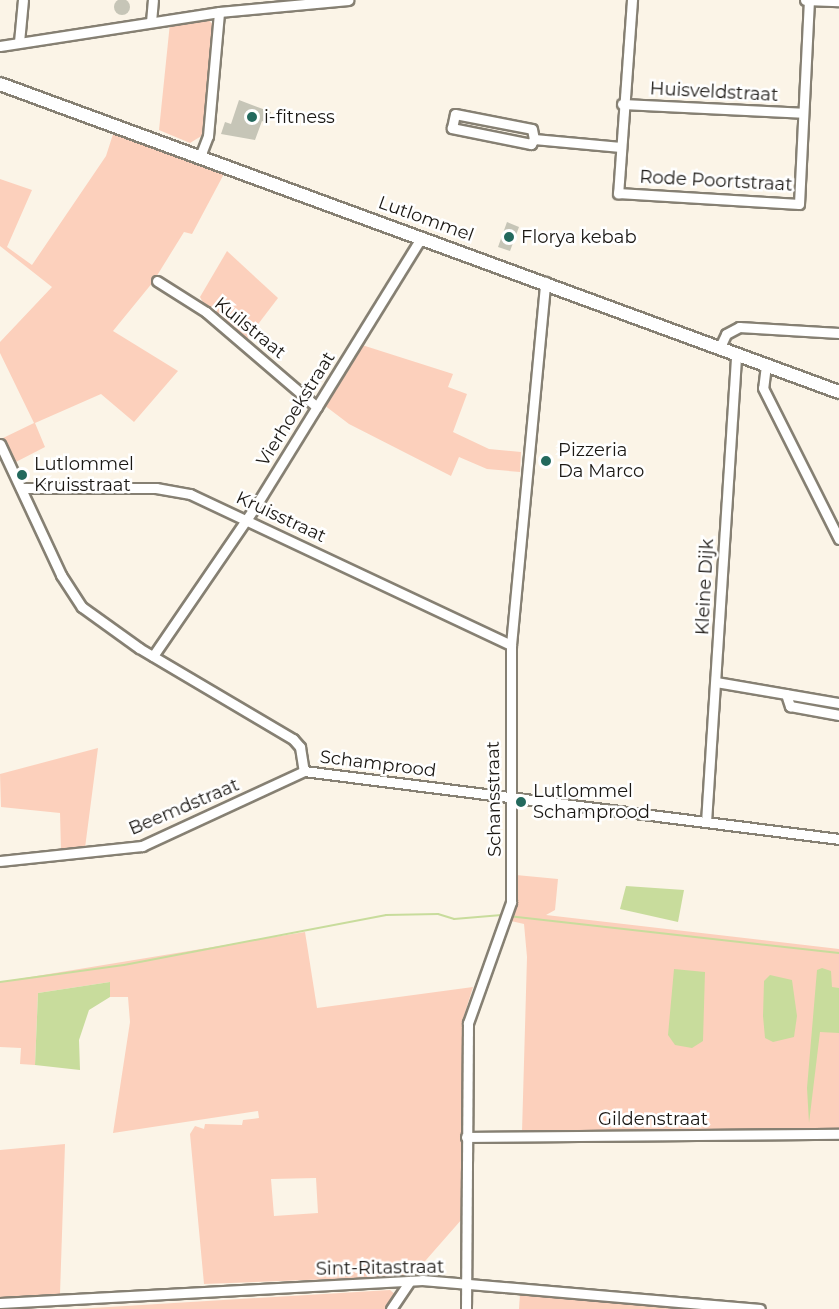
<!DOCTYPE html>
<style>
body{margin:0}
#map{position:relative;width:839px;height:1309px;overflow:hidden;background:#fbf4e7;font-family:Montserrat,sans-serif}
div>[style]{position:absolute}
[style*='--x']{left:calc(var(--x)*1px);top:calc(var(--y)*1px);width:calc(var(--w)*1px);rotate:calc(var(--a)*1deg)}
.green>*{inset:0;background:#fcd0bc}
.water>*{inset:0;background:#c8dc9c}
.stream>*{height:2px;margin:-1px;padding:0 1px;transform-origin:1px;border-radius:1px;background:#c8dc9c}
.building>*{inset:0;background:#c6c5b7}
.round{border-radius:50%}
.roads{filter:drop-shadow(2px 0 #868073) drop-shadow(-2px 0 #868073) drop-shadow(0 2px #868073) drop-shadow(0 -2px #868073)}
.minor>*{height:9px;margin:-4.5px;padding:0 4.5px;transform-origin:4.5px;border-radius:4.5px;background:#fff}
.major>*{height:12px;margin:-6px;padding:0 6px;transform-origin:6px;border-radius:6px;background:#fff}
.dots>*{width:16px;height:16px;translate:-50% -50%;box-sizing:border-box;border:3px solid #fff;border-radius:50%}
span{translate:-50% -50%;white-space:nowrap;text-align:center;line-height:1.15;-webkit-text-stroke:5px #fff;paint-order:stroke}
.street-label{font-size:18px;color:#1b1814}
.poi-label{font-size:18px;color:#1b1814}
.left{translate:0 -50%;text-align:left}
</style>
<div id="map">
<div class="green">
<i style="clip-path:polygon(207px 18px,214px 26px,203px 135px,190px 143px,159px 130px,170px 23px)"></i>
<i style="clip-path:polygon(115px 128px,225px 172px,192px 234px,184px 232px,153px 282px,113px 331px,178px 371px,134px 422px,101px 394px,35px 423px,45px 447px,12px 464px,1px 439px,34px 423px,0 353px,0 342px,52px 287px,0 246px,0 179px,32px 190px,7px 247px,32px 265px,106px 156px)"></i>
<i style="clip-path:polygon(227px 251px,278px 298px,246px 340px,206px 308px,200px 297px)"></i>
<i style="clip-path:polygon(362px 345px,453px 374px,448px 387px,467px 394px,453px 432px,489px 449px,521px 452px,520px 472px,487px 469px,459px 457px,451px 476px,349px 424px,324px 405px)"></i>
<i style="clip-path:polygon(98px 748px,85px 848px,61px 850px,60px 813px,1px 807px,0 774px)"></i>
<i style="clip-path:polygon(516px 875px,558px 879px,555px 910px,546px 915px,839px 949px,839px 1129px,522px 1132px,527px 957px,524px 924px,511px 921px)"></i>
<i style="clip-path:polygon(evenodd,305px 932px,317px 1008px,473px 987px,462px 1022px,462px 1219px,412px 1276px,204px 1284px,190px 1134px,195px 1126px,204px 1129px,205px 1124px,242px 1125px,243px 1120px,259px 1118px,258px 1111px,113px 1133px,130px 1022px,128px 997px,110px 997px,110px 982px,38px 993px,35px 1065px,20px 1064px,21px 1048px,0 1047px,0 982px,305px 932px,316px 1178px,318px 1213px,274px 1216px,271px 1179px,316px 1178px)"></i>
<i style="clip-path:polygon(65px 1144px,60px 1294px,0 1298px,0 1150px)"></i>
<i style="clip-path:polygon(390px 1290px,396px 1295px,386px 1309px,76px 1309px)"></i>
<i style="clip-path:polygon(520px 1294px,637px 1304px,695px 1309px,519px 1309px)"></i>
</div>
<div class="water">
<i style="clip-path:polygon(626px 886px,684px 890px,678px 922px,620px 909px)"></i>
<i style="clip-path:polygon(822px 968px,831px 971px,832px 987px,839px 988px,839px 1033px,820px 1032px,809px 1123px,807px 1088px,817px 970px)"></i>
<i style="clip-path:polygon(674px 969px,705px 972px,703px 1041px,692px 1048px,675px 1045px,668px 1035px)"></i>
<i style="clip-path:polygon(770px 975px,792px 980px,797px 1016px,794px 1037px,773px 1042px,765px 1038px,763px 1016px,764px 981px)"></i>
<i style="clip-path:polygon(110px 982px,110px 997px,89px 1010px,79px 1040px,80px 1070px,35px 1065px,38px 993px)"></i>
</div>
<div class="stream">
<i style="--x:508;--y:916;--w:333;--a:6.4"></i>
<i style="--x:0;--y:982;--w:125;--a:-7.8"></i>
<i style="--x:124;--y:965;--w:267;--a:-10.8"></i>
<i style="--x:386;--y:915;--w:52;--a:-1.1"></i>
<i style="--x:438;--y:914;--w:17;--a:17"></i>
<i style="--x:454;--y:919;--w:48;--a:-4.8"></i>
</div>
<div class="building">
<i class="round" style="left:114px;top:-1px;width:16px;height:16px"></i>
<i style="clip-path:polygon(239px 100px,271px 112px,267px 123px,262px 121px,255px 140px,221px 134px,225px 122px,231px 124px)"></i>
<i style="clip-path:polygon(507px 222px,519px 227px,510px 251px,498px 247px)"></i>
</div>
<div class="roads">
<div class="minor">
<i style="--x:632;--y:0;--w:194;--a:94.1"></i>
<i style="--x:618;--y:193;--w:181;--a:3.5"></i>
<i style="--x:799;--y:204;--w:204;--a:-87.2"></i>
<i style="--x:805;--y:0;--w:34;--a:2"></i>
<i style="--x:151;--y:22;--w:22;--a:-85"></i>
<i style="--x:19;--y:42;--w:42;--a:-84.6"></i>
<i style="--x:0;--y:46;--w:222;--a:-8.8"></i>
<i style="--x:219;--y:12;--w:130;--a:-5.3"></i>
<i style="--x:622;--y:104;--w:181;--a:2.8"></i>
<i style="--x:534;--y:139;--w:6;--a:121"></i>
<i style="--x:531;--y:144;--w:81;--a:-168.6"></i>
<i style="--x:452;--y:128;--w:14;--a:-78"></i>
<i style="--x:455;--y:114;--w:78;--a:11"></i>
<i style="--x:532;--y:129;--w:10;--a:79"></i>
<i style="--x:534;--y:139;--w:87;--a:5.3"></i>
<i style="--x:201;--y:154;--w:19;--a:-69"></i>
<i style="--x:208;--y:136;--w:124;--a:-84.9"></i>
<i style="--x:157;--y:281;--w:58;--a:32.3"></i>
<i style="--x:206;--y:312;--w:146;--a:40.6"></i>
<i style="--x:720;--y:347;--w:14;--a:-65"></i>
<i style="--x:726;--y:334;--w:15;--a:-28"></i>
<i style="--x:739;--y:327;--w:100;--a:3.4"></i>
<i style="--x:766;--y:365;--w:23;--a:97"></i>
<i style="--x:763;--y:388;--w:169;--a:63.3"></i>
<i style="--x:0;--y:444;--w:145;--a:65"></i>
<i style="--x:61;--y:575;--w:38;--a:57"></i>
<i style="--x:82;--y:607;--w:70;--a:35.7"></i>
<i style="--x:139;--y:648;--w:179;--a:30.6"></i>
<i style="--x:293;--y:739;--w:11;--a:49"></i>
<i style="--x:300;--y:747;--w:24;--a:81"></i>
<i style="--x:21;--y:488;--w:135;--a:0"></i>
<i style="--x:156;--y:488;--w:35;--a:10"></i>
<i style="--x:190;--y:494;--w:355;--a:25.2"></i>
<i style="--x:153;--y:656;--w:181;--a:-55.6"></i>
<i style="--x:255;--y:507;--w:317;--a:-58.3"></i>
<i style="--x:716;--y:682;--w:125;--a:9.7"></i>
<i style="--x:786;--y:694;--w:13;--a:72"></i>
<i style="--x:790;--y:706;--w:50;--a:10.4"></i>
<i style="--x:304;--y:771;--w:539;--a:7.24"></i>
<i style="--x:706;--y:822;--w:469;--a:-86.3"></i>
<i style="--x:0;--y:861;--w:143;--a:-6"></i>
<i style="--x:142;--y:846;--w:179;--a:-24.8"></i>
<i style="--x:466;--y:1137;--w:373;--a:-0.5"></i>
<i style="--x:0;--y:1303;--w:423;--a:-3.1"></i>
<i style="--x:422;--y:1280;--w:339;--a:4.9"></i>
<i style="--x:391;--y:1309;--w:34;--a:-56"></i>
<i style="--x:466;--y:1309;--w:286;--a:-89.6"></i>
<i style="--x:468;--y:1023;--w:128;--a:-70.4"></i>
<i style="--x:511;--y:902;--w:257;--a:-90"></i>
<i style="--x:511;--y:645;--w:365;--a:-84.6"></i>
</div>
<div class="major">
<i style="--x:0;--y:84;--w:894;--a:20.16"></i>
</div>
</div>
<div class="dots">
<i style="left:252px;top:117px;background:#23695d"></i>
<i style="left:509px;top:237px;background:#23695d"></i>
<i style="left:546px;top:461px;background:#23695d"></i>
<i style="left:22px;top:475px;background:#23695d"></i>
<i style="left:521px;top:802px;background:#23695d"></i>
</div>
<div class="street-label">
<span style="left:714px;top:92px;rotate:3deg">Huisveldstraat</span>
<span style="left:716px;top:181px;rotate:3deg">Rode Poortstraat</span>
<span style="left:426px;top:219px;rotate:20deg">Lutlommel</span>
<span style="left:250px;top:328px;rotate:39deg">Kuilstraat</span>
<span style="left:296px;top:409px;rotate:-58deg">Vierhoekstraat</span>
<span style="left:281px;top:517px;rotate:25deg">Kruisstraat</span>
<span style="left:705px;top:587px;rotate:-87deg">Kleine Dijk</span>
<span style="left:378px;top:764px;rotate:7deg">Schamprood</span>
<span style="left:494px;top:799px;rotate:-91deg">Schansstraat</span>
<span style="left:184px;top:807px;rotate:-23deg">Beemdstraat</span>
<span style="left:653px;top:1119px">Gildenstraat</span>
<span style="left:380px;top:1268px;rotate:-1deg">Sint-Ritastraat</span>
</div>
<div class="poi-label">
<span class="left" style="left:264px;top:117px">i-fitness</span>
<span class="left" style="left:521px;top:237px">Florya kebab</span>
<span class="left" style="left:558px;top:461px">Pizzeria<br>Da Marco</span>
<span class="left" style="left:34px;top:475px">Lutlommel<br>Kruisstraat</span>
<span class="left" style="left:533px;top:802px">Lutlommel<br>Schamprood</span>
</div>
</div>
